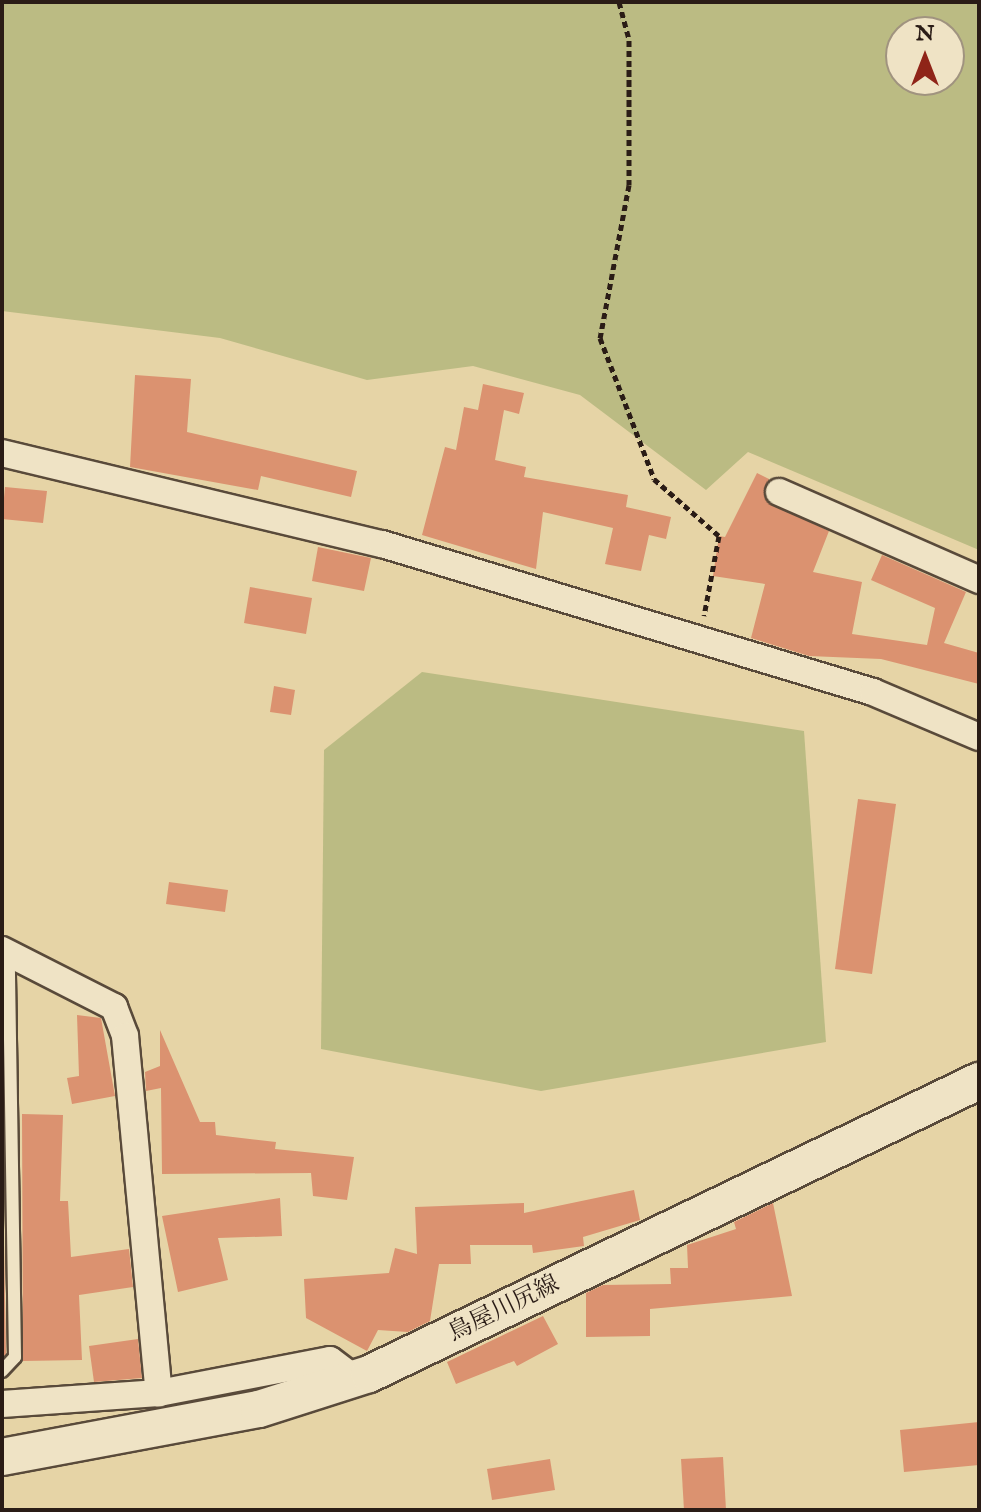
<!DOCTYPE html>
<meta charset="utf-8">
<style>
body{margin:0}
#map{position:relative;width:981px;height:1512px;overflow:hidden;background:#e6d4a6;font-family:"IM FELL English","Noto Serif JP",serif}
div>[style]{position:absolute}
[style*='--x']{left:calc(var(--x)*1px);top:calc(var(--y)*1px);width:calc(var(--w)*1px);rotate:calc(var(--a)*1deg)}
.green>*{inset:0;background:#bbbb83}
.building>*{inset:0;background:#db9270}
.path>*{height:5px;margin-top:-2.5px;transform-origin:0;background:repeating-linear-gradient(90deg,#2a1c16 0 6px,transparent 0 10px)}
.roads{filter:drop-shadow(2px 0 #594a3a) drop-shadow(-2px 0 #594a3a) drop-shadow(0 2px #594a3a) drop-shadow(0 -2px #594a3a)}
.lane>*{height:12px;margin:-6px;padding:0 6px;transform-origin:6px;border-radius:6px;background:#efe3c5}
.street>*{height:26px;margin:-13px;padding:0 13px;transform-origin:13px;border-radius:13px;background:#efe3c5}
.secondary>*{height:36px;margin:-18px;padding:0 18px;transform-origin:18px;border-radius:18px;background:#efe3c5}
span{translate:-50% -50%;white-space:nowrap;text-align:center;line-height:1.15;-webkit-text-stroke:6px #efe3c5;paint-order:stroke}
.street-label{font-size:24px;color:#2a1c16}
.frame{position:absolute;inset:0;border:4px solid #2a1c16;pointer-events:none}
.north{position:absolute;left:885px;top:16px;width:80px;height:80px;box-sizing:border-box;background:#efe3c5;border:2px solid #a0937f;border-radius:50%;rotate:0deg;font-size:22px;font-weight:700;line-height:32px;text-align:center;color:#2a1c16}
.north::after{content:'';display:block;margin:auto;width:28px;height:36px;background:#8f2418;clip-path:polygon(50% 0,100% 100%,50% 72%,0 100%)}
</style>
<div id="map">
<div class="green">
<i style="clip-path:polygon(evenodd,2px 2px,979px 2px,979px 550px,748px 452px,706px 490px,580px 395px,473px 366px,367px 380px,220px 338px,2px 311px,2px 2px,901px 32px,949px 32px,949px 80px,901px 80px,901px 32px)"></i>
<i style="clip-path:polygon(422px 672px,804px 731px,826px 1042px,541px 1091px,321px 1049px,324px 750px)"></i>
</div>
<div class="building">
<i style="clip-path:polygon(135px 375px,191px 379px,187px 432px,357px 471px,351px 497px,261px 476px,258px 490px,130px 467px)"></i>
<i style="clip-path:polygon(483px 384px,524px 393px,519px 414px,504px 410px,495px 460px,526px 467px,524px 477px,628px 495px,626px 507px,671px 517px,666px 539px,649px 535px,641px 571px,605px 564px,613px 528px,543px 512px,536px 569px,422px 535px,445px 447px,456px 450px,464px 407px,478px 410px)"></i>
<i style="clip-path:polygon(757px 473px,769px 479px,767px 502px,829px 531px,813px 572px,862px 582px,852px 634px,927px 645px,935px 608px,871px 580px,882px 555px,966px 592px,944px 643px,979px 653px,979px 684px,881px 659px,809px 656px,751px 638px,765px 584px,713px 576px,719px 536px,725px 537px)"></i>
<i style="clip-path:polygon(5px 487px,47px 491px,43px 523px,2px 519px)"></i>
<i style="clip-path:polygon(318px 547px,371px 558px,364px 591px,312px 581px)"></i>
<i style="clip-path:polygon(250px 587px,312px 598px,306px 634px,244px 623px)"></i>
<i style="clip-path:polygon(274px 686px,295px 690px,291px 715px,270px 712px)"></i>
<i style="clip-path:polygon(858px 799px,896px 804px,872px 974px,835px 969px)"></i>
<i style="clip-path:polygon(169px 882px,228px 890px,225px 912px,166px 904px)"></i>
<i style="clip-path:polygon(77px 1015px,101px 1018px,115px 1096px,72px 1104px,67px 1078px,79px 1076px)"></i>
<i style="clip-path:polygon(160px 1030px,200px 1122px,215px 1122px,216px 1135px,276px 1142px,275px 1149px,354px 1157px,347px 1200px,313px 1196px,311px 1173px,162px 1174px,161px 1088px,146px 1091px,145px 1072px,160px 1066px)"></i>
<i style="clip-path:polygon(22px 1114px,63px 1115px,60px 1201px,68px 1201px,71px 1257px,129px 1249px,133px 1287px,79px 1295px,82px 1360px,23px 1361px)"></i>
<i style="clip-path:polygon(2px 1135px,6px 1354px,2px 1358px)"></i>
<i style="clip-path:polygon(634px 1190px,640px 1220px,583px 1237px,584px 1246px,533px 1253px,532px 1245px,470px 1245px,471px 1264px,439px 1264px,430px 1321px,408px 1332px,378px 1330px,367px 1351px,306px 1318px,304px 1279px,389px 1273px,395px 1248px,417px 1254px,415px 1207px,524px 1203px,524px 1213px)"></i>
<i style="clip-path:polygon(280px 1198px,282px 1236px,218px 1238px,228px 1280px,178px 1292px,162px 1216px)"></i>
<i style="clip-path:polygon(773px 1203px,792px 1296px,650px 1309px,650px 1336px,586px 1337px,586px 1293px,603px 1285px,671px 1284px,670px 1268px,688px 1268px,687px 1245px,736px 1229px,734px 1222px)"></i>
<i style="clip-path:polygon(543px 1316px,558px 1344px,517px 1366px,514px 1361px,456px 1384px,447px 1362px)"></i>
<i style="clip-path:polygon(138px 1339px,142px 1378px,94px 1382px,89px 1346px)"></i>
<i style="clip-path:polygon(979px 1422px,979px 1465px,904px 1472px,900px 1430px)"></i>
<i style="clip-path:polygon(723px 1457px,726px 1510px,684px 1510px,681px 1459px)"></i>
<i style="clip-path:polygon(550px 1459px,555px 1490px,492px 1500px,487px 1469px)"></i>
</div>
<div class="path">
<i style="--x:619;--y:2;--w:39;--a:75"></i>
<i style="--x:629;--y:40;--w:145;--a:90"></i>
<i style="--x:629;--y:185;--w:156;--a:100.7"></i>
<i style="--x:600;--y:338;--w:151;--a:69"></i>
<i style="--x:654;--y:479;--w:86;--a:41.2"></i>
<i style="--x:719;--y:536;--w:81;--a:100.6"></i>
</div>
<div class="roads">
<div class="lane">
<i style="--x:2;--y:1371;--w:19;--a:-47"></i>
<i style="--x:15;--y:1357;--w:404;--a:-90.9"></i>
</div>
<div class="street">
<i style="--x:2;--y:453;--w:391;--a:13.5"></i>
<i style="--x:382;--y:544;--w:513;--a:16.77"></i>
<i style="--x:873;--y:692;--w:115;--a:23"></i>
<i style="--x:779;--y:492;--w:219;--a:23.7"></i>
<i style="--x:2;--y:950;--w:126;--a:27"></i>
<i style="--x:114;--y:1007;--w:31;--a:69"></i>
<i style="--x:125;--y:1036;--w:359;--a:84.6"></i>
<i style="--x:159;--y:1393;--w:174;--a:-10.9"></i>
<i style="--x:330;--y:1360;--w:31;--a:37"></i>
<i style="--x:2;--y:1404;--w:157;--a:-4"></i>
</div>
<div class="secondary">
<i style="--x:2;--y:1457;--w:261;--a:-10.6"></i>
<i style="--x:259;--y:1409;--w:115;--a:-17.7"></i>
<i style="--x:369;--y:1374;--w:677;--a:-25.66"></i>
</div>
</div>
<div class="street-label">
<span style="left:504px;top:1309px;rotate:-26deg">鳥屋川尻線</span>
</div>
<div class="frame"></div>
<div class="north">N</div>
</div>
